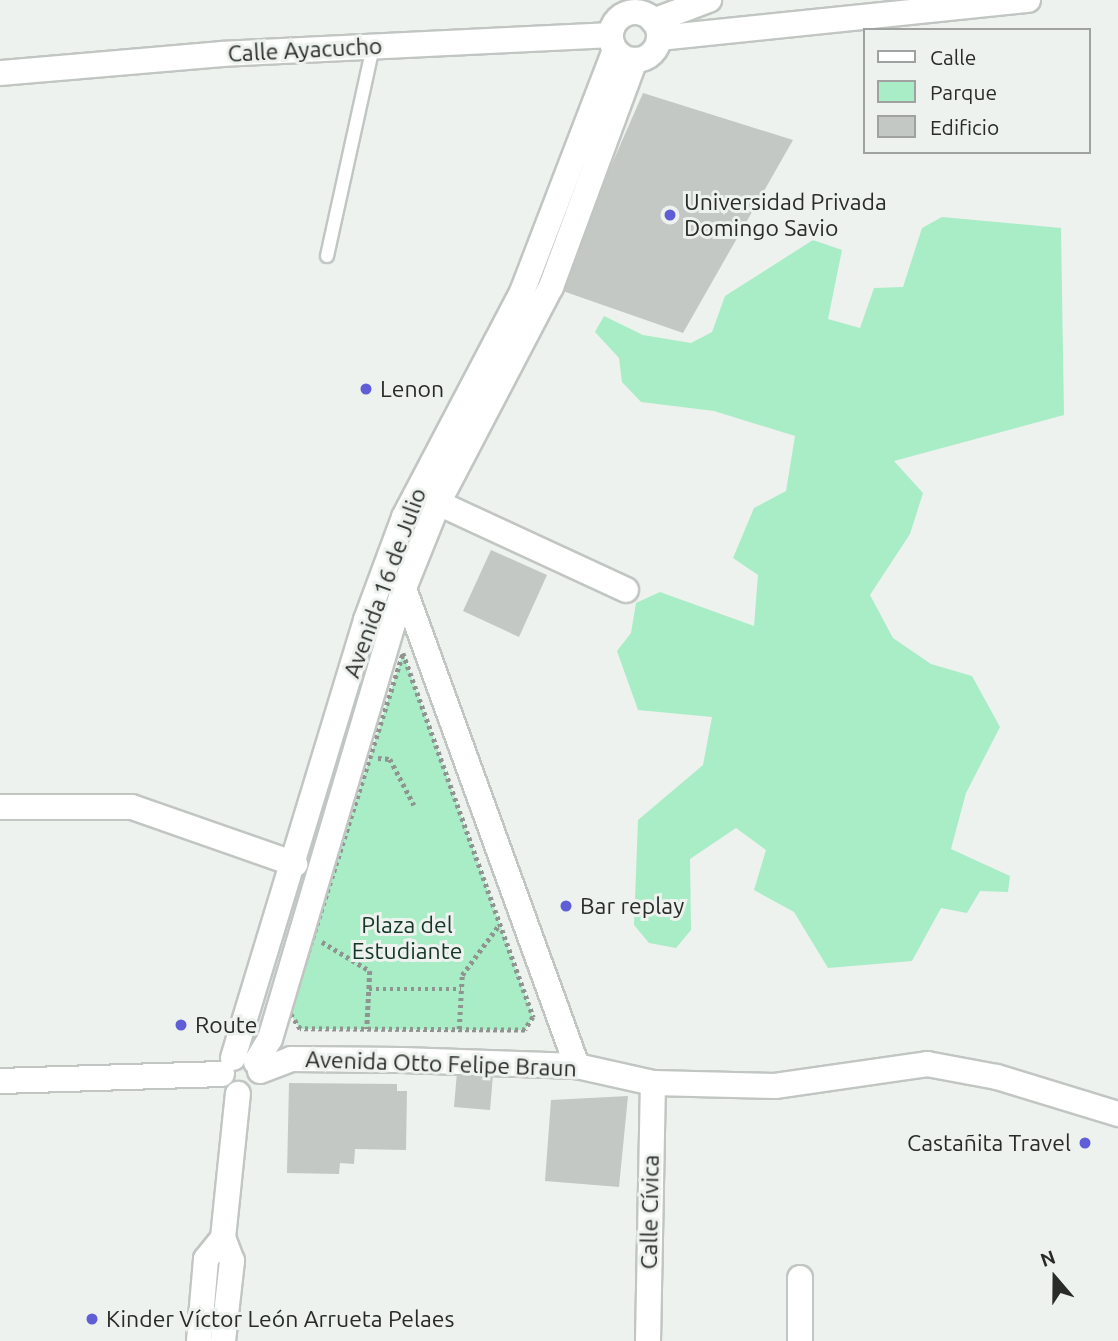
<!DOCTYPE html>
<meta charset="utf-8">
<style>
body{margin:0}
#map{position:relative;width:1118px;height:1341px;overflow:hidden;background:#edf2ef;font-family:Ubuntu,sans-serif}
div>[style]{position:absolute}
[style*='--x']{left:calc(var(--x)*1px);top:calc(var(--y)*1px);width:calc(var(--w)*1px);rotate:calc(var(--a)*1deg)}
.green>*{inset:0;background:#a8edc6}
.building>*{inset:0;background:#c3c8c5}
.path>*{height:4.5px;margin-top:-2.25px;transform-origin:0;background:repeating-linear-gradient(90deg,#909491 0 3.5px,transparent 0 7px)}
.roads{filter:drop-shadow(2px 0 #c1c6c3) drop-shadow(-2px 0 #c1c6c3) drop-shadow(0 2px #c1c6c3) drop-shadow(0 -2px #c1c6c3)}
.lane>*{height:12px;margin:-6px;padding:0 6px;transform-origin:6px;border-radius:6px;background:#fff}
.street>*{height:24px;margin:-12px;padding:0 12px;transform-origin:12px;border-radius:12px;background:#fff}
.street>.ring{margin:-12px;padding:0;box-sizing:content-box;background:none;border:24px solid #fff;border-radius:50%}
.dots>*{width:19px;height:19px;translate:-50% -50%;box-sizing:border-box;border:4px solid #edf2ef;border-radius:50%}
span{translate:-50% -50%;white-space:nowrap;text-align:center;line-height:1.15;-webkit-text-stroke:6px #edf2ef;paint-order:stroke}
.street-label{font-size:23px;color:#292b29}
.poi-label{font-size:23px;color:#292b29}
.left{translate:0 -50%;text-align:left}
.right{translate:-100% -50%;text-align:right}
.park-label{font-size:23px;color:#153826}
.legend{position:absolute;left:863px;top:28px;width:228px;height:126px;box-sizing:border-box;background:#edf2ef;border:2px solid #9fa2a0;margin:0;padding:9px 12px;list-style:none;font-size:21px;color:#292b29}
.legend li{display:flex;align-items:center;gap:14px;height:35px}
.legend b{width:35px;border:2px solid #9fa2a0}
.north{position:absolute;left:1020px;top:1243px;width:70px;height:70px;-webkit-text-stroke:5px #edf2ef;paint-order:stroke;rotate:340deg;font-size:19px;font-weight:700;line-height:28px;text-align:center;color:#292b29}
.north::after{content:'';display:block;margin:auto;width:24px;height:32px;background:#292b29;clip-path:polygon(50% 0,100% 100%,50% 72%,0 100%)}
</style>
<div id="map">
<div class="green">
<i style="clip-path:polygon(942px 217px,1061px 228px,1064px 415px,894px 461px,923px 493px,910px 534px,870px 595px,893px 638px,931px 664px,972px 676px,1000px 727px,966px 793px,951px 849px,1010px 876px,1008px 892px,980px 891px,967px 913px,941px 908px,912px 961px,828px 968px,794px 912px,754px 890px,766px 850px,736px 828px,690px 859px,691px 930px,676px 948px,649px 943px,634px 925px,638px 820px,703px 765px,712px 717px,638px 710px,617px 651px,631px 633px,636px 603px,660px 592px,754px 626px,758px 575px,733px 558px,754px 508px,786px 491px,795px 436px,714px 411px,641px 402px,622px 382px,619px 358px,595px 332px,604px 316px,643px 335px,691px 343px,712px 332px,725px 296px,813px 240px,842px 250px,828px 319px,860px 328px,874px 288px,903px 287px,922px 228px)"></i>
<i style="clip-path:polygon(403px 653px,533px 1017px,525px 1030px,300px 1029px,289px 1012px)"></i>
</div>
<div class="building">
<i style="clip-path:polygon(643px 93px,793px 140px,683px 333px,557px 289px)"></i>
<i style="clip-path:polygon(491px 550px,547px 575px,519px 637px,463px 611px)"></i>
<i style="clip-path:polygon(457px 1072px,493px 1075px,490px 1110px,454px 1107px)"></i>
<i style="clip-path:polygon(289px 1083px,397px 1084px,397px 1091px,407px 1091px,406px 1150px,355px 1149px,354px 1164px,340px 1163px,339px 1174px,287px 1173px)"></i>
<i style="clip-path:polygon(628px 1096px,619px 1187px,545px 1181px,551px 1100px)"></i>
</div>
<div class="path">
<i style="--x:403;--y:653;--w:387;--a:70.3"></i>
<i style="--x:533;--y:1017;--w:15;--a:122"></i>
<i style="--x:525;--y:1030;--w:225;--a:-179.7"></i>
<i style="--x:300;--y:1029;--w:20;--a:-123"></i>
<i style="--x:289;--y:1012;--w:377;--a:-72.4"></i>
<i style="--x:378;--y:758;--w:12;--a:5"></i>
<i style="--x:390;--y:759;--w:52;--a:62.4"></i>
<i style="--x:322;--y:942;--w:56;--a:31.1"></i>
<i style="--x:370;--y:971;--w:58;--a:93"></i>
<i style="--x:369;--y:989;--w:92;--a:0"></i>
<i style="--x:459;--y:1029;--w:54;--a:-86.8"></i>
<i style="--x:462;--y:975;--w:62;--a:-53.5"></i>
</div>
<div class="roads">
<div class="lane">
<i style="--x:327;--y:256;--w:214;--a:-77.6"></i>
</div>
<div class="street">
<i class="ring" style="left:611px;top:12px;width:24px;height:24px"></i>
<i style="--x:653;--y:21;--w:60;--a:-20.6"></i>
<i style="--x:659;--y:38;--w:371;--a:-5.9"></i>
<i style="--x:0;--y:73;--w:223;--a:-4.9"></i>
<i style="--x:222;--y:54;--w:389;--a:-2.8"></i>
<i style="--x:438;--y:503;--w:207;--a:24.8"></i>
<i style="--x:403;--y:586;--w:511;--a:70.07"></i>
<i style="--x:0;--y:807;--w:132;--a:0"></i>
<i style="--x:132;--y:807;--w:173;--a:19.3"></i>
<i style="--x:233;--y:1058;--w:458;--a:-73.1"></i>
<i style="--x:366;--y:620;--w:110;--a:-69.7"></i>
<i style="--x:404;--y:517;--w:254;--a:-62.3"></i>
<i style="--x:522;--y:292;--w:259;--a:-69"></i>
<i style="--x:256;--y:1062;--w:27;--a:-59"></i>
<i style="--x:270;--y:1039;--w:470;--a:-73.5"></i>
<i style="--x:404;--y:588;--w:94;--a:-68.1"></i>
<i style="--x:439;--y:501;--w:242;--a:-62.4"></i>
<i style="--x:551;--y:287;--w:242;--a:-69.7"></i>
<i style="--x:260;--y:1071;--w:33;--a:-21"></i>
<i style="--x:291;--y:1059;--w:111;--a:0.5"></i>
<i style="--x:402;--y:1060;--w:175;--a:2"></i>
<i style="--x:577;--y:1066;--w:78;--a:12.6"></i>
<i style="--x:653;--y:1083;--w:122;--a:1.4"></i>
<i style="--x:775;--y:1086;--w:154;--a:-8.2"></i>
<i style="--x:927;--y:1064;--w:71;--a:10.5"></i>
<i style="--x:997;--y:1077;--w:127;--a:17"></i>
<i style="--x:0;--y:1081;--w:222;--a:-1.8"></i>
<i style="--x:199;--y:1341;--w:82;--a:-85.1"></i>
<i style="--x:206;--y:1259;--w:27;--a:-51"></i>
<i style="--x:223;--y:1341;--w:81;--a:-83.6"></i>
<i style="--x:232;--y:1261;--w:25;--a:-111"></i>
<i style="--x:223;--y:1238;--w:145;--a:-84.1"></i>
<i style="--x:648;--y:1341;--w:258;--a:-88.9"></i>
<i style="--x:800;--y:1341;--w:63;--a:-90"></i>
</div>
</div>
<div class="dots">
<i style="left:670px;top:215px;background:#5f5ed6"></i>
<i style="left:366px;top:389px;background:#5f5ed6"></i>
<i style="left:566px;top:906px;background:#5f5ed6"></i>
<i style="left:181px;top:1025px;background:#5f5ed6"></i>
<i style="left:1085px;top:1143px;background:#5f5ed6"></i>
<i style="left:92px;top:1319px;background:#5f5ed6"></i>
</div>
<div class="street-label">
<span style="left:305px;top:50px;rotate:-3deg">Calle Ayacucho</span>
<span style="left:385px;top:583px;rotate:-70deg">Avenida 16 de Julio</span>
<span style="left:441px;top:1064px;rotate:2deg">Avenida Otto Felipe Braun</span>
<span style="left:650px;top:1212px;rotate:-89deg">Calle Cívica</span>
</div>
<div class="poi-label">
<span class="left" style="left:684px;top:215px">Universidad Privada<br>Domingo Savio</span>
<span class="left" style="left:380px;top:389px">Lenon</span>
<span class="left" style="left:580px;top:906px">Bar replay</span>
<span class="left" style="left:195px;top:1025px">Route</span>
<span class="right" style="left:1071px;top:1143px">Castañita Travel</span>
<span class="left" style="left:106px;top:1319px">Kinder Víctor León Arrueta Pelaes</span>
</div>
<div class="park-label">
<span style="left:407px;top:938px">Plaza del<br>Estudiante</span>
</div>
<ul class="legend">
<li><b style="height:9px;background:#fff"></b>Calle</li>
<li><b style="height:19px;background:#a8edc6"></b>Parque</li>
<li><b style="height:19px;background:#c3c8c5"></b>Edificio</li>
</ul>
<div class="north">N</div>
</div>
